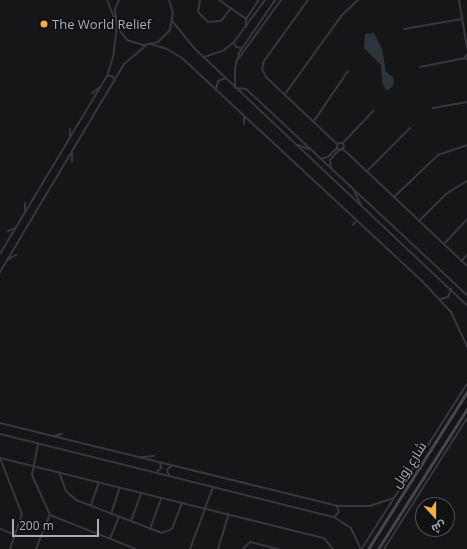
<!DOCTYPE html>
<meta charset="utf-8">
<style>
body{margin:0}
#map{position:relative;width:467px;height:549px;overflow:hidden;background:#161618;font-family:"Open Sans",Cairo,sans-serif}
div>[style]{position:absolute}
[style*='--x']{left:calc(var(--x)*1px);top:calc(var(--y)*1px);width:calc(var(--w)*1px);rotate:calc(var(--a)*1deg)}
.water>*{inset:0;background:#2c353c}
.minor>*{height:2px;margin:-1px;padding:0 1px;transform-origin:1px;border-radius:1px;background:#37383d}
.minor>.ring{margin:-1px;padding:0;box-sizing:content-box;background:none;border:2px solid #37383d;border-radius:50%}
.secondary>*{height:3px;margin:-1.5px;padding:0 1.5px;transform-origin:1.5px;border-radius:1.5px;background:#45474d}
.dots>*{width:11px;height:11px;translate:-50% -50%;box-sizing:border-box;border:2px solid #111113;border-radius:50%}
span{translate:-50% -50%;white-space:nowrap;text-align:center;line-height:1.15;-webkit-text-stroke:3px #111113;paint-order:stroke}
.poi-label{font-size:13px;color:#a8adb8}
.left{translate:0 -50%;text-align:left}
.street-label{font-size:13px;color:#a8adb8}
.north{position:absolute;left:415px;top:497px;width:40px;height:40px;box-sizing:border-box;background:#111113;border:1px solid #4d4f55;border-radius:50%;rotate:159deg;font-size:11px;font-weight:700;line-height:16px;text-align:center;color:#a8adb8}
.north::after{content:'';display:block;margin:auto;width:14px;height:18px;background:#f2b134;clip-path:polygon(50% 0,100% 100%,50% 72%,0 100%)}
.scale{position:absolute;left:12px;top:519px;width:87px;height:18px;box-sizing:border-box;border:2px solid #a8adb8;border-top:0;padding-left:5px;font-size:12px;line-height:14px;white-space:nowrap;color:#a8adb8;-webkit-text-stroke:3px #111113;paint-order:stroke}
</style>
<div id="map">
<div class="water">
<i style="clip-path:polygon(374px 33px,382px 49px,386px 72px,394px 78px,393px 86px,387px 91px,382px 83px,381px 65px,364px 48px,365px 34px)"></i>
</div>
<div class="minor">
<i style="--x:107;--y:0;--w:18;--a:68"></i>
<i style="--x:119;--y:0;--w:10;--a:114"></i>
<i style="--x:115;--y:9;--w:18;--a:84"></i>
<i style="--x:117;--y:27;--w:16;--a:52"></i>
<i style="--x:127;--y:40;--w:17;--a:17"></i>
<i style="--x:143;--y:45;--w:15;--a:-11"></i>
<i style="--x:158;--y:42;--w:17;--a:-45"></i>
<i style="--x:170;--y:30;--w:17;--a:-80"></i>
<i style="--x:173;--y:13;--w:14;--a:-107"></i>
<i style="--x:200;--y:0;--w:12;--a:99"></i>
<i style="--x:198;--y:12;--w:14;--a:45"></i>
<i style="--x:208;--y:22;--w:13;--a:-4"></i>
<i style="--x:221;--y:21;--w:16;--a:-52"></i>
<i style="--x:219;--y:0;--w:33;--a:35"></i>
<i style="--x:308;--y:0;--w:75;--a:125.8"></i>
<i style="--x:264;--y:61;--w:8;--a:104"></i>
<i style="--x:262;--y:69;--w:9;--a:63"></i>
<i style="--x:266;--y:77;--w:98;--a:43.3"></i>
<i style="--x:459;--y:0;--w:49;--a:80.5"></i>
<i style="--x:173;--y:22;--w:35;--a:51"></i>
<i style="--x:195;--y:49;--w:374;--a:43.3"></i>
<i style="--x:246;--y:27;--w:8;--a:-90"></i>
<i style="--x:246;--y:19;--w:23;--a:-56"></i>
<i style="--x:404;--y:29;--w:59;--a:-9.8"></i>
<i style="--x:234;--y:42;--w:5;--a:68"></i>
<i style="--x:236;--y:47;--w:5;--a:11"></i>
<i style="--x:150;--y:44;--w:18;--a:16"></i>
<i style="--x:167;--y:49;--w:17;--a:31"></i>
<i style="--x:182;--y:58;--w:329;--a:42.9"></i>
<i style="--x:423;--y:282;--w:41;--a:47"></i>
<i style="--x:451;--y:312;--w:38;--a:65"></i>
<i style="--x:467;--y:54;--w:4;--a:124"></i>
<i style="--x:465;--y:57;--w:4;--a:56"></i>
<i style="--x:204;--y:57;--w:21;--a:-19"></i>
<i style="--x:224;--y:50;--w:13;--a:-39"></i>
<i style="--x:234;--y:42;--w:52;--a:-53.6"></i>
<i style="--x:236;--y:62;--w:77;--a:-54"></i>
<i style="--x:420;--y:67;--w:46;--a:-11.3"></i>
<i style="--x:107;--y:76;--w:5;--a:0"></i>
<i style="--x:112;--y:76;--w:6;--a:59"></i>
<i style="--x:235;--y:87;--w:19;--a:-90"></i>
<i style="--x:235;--y:68;--w:16;--a:-75"></i>
<i style="--x:239;--y:53;--w:64;--a:-55.8"></i>
<i style="--x:236;--y:88;--w:10;--a:6"></i>
<i style="--x:246;--y:89;--w:302;--a:43"></i>
<i style="--x:216;--y:89;--w:8;--a:-76"></i>
<i style="--x:218;--y:81;--w:9;--a:-21"></i>
<i style="--x:92;--y:93;--w:9;--a:-36"></i>
<i style="--x:285;--y:94;--w:97;--a:-54.2"></i>
<i style="--x:342;--y:15;--w:22;--a:-43"></i>
<i style="--x:433;--y:108;--w:35;--a:-10"></i>
<i style="--x:244;--y:116;--w:8;--a:90"></i>
<i style="--x:314;--y:121;--w:60;--a:-55.8"></i>
<i style="--x:70;--y:137;--w:8;--a:-90"></i>
<i class="ring" style="left:336.5px;top:142.5px;width:5px;height:5px"></i>
<i style="--x:343;--y:143;--w:44;--a:-46.8"></i>
<i style="--x:298;--y:145;--w:12;--a:20"></i>
<i style="--x:342;--y:148;--w:172;--a:43.3"></i>
<i style="--x:321;--y:159;--w:7;--a:-16"></i>
<i style="--x:328;--y:157;--w:13;--a:-45"></i>
<i style="--x:72;--y:162;--w:9;--a:-90"></i>
<i style="--x:331;--y:168;--w:8;--a:-97"></i>
<i style="--x:330;--y:160;--w:15;--a:-48"></i>
<i style="--x:367;--y:171;--w:61;--a:-45"></i>
<i style="--x:354;--y:191;--w:16;--a:63"></i>
<i style="--x:394;--y:197;--w:61;--a:-43.7"></i>
<i style="--x:438;--y:155;--w:31;--a:-19"></i>
<i style="--x:25;--y:212;--w:9;--a:-90"></i>
<i style="--x:419;--y:221;--w:38;--a:-45"></i>
<i style="--x:446;--y:194;--w:25;--a:-32"></i>
<i style="--x:353;--y:225;--w:5;--a:-53"></i>
<i style="--x:8;--y:231;--w:8;--a:-23"></i>
<i style="--x:444;--y:244;--w:34;--a:-47"></i>
<i style="--x:0;--y:254;--w:208;--a:-59"></i>
<i style="--x:107;--y:76;--w:19;--a:-72"></i>
<i style="--x:113;--y:58;--w:31;--a:-83"></i>
<i style="--x:9;--y:259;--w:8;--a:-30"></i>
<i style="--x:461;--y:261;--w:8;--a:-45"></i>
<i style="--x:0;--y:272;--w:242;--a:-59.2"></i>
<i style="--x:124;--y:64;--w:30;--a:-40"></i>
<i style="--x:441;--y:299;--w:7;--a:-16"></i>
<i style="--x:448;--y:297;--w:9;--a:-69"></i>
<i style="--x:0;--y:423;--w:347;--a:13.8"></i>
<i style="--x:337;--y:506;--w:33;--a:0"></i>
<i style="--x:370;--y:506;--w:24;--a:-19"></i>
<i style="--x:0;--y:434;--w:344;--a:14"></i>
<i style="--x:334;--y:517;--w:20;--a:33"></i>
<i style="--x:351;--y:528;--w:23;--a:65"></i>
<i style="--x:54;--y:436;--w:8;--a:-14"></i>
<i style="--x:38;--y:444;--w:32;--a:101"></i>
<i style="--x:32;--y:475;--w:44;--a:65.8"></i>
<i style="--x:50;--y:515;--w:92;--a:21.6"></i>
<i style="--x:141;--y:457;--w:13;--a:-4"></i>
<i style="--x:0;--y:458;--w:334;--a:13.9"></i>
<i style="--x:324;--y:538;--w:14;--a:51"></i>
<i style="--x:0;--y:458;--w:60;--a:68.6"></i>
<i style="--x:22;--y:514;--w:37;--a:109"></i>
<i style="--x:59;--y:472;--w:20;--a:70"></i>
<i style="--x:66;--y:491;--w:13;--a:42"></i>
<i style="--x:76;--y:500;--w:92;--a:21"></i>
<i style="--x:162;--y:533;--w:11;--a:-22"></i>
<i style="--x:172;--y:529;--w:28;--a:-69"></i>
<i style="--x:157;--y:472;--w:6;--a:-45"></i>
<i style="--x:161;--y:468;--w:5;--a:-101"></i>
<i style="--x:169;--y:475;--w:5;--a:-112"></i>
<i style="--x:167;--y:470;--w:6;--a:-45"></i>
<i style="--x:91;--y:505;--w:24;--a:-71"></i>
<i style="--x:111;--y:514;--w:28;--a:-72"></i>
<i style="--x:334;--y:517;--w:7;--a:-45"></i>
<i style="--x:339;--y:512;--w:6;--a:-108"></i>
<i style="--x:131;--y:521;--w:30;--a:-70"></i>
<i style="--x:0;--y:529;--w:17;--a:21"></i>
<i style="--x:150;--y:529;--w:33;--a:-70"></i>
<i style="--x:110;--y:539;--w:24;--a:-68"></i>
<i style="--x:362;--y:548;--w:195;--a:-57.4"></i>
<i style="--x:36;--y:549;--w:37;--a:-68"></i>
<i style="--x:190;--y:549;--w:66;--a:-69.6"></i>
<i style="--x:218;--y:549;--w:37;--a:-73"></i>
<i style="--x:243;--y:549;--w:10;--a:-45"></i>
<i style="--x:250;--y:542;--w:30;--a:14"></i>
<i style="--x:384;--y:549;--w:155;--a:-57.6"></i>
</div>
<div class="secondary">
<i style="--x:368;--y:549;--w:186;--a:-57.8"></i>
<i style="--x:378;--y:549;--w:166;--a:-57.6"></i>
</div>
<div class="dots">
<i style="left:44px;top:24px;background:#f2b134"></i>
</div>
<div class="poi-label">
<span class="left" style="left:52px;top:24px">The World Relief</span>
</div>
<div class="street-label">
<span style="left:409px;top:465px;rotate:-57deg">شارع زويل</span>
</div>
<div class="north">ش</div>
<div class="scale">200 m</div>
</div>
